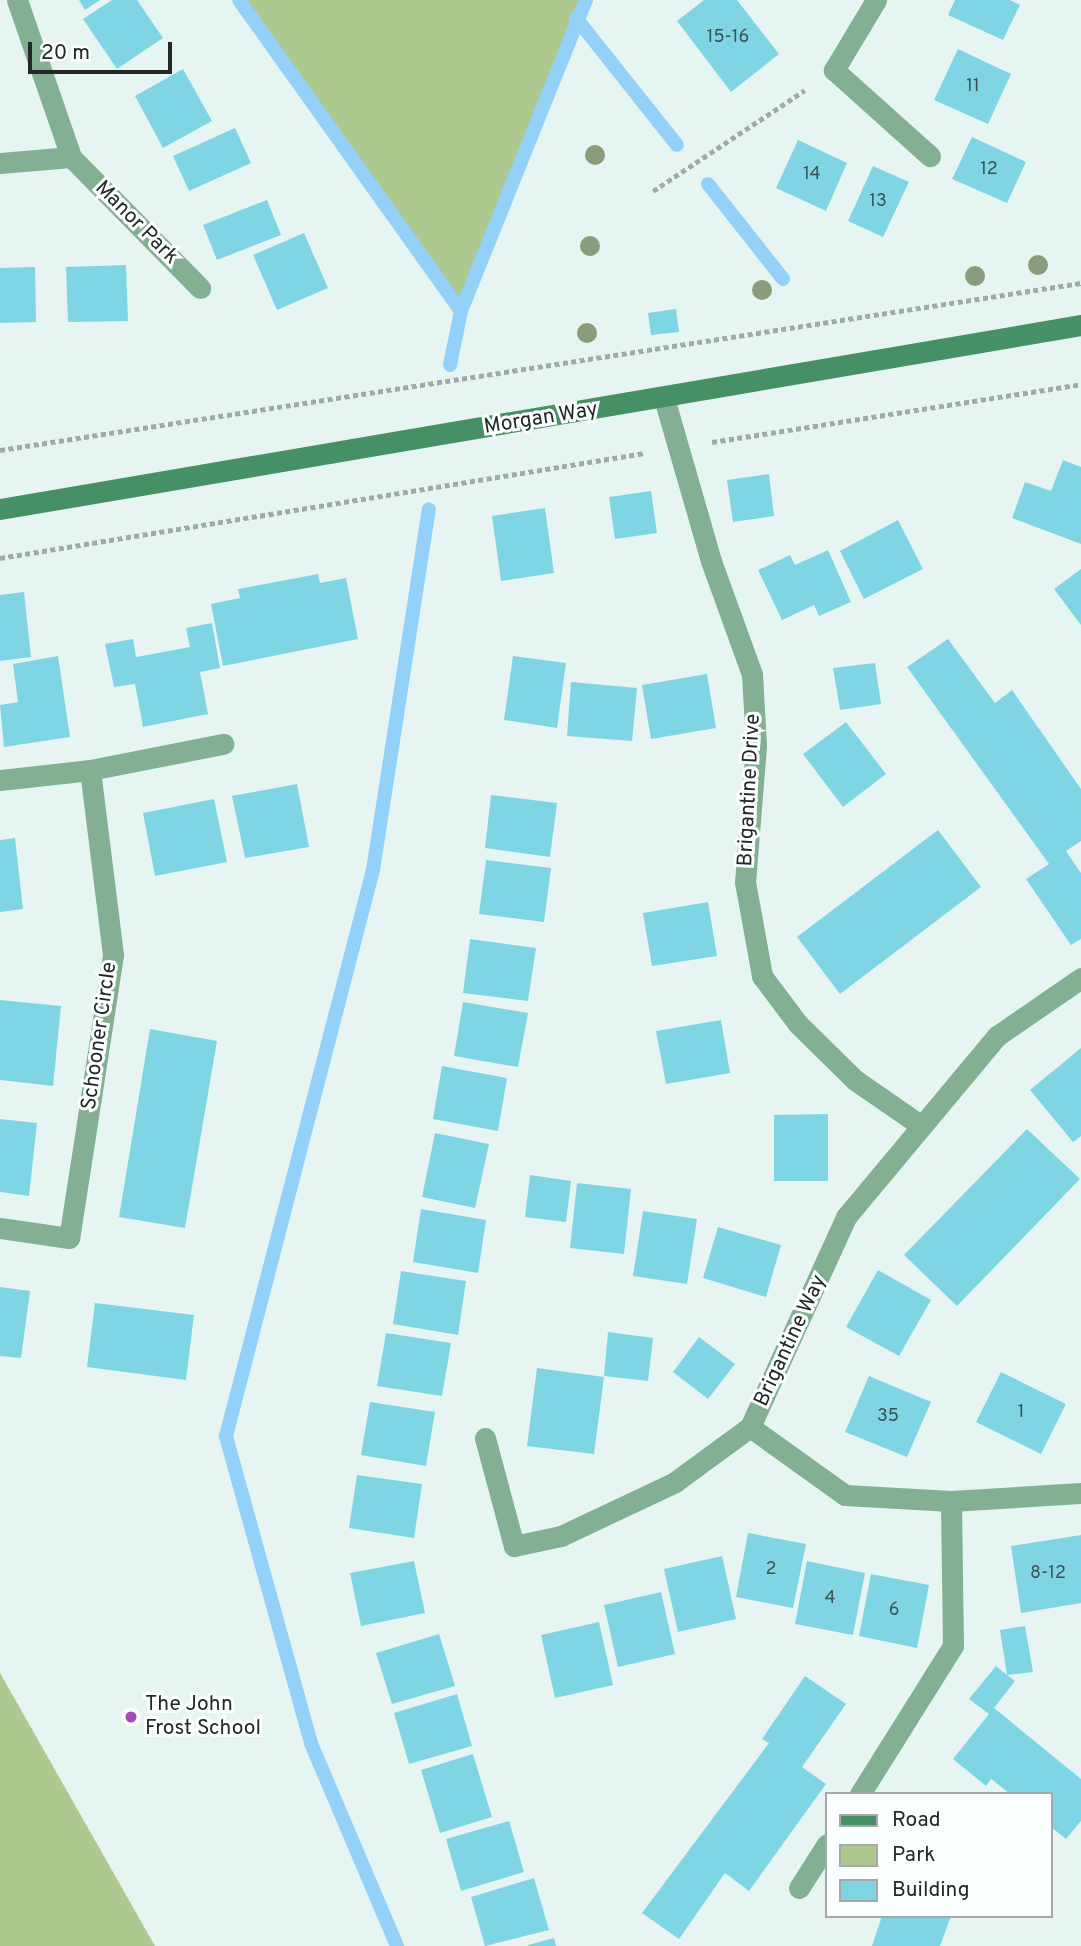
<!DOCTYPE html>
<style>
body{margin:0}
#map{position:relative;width:1081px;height:1946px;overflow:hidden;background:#e7f5f2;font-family:Overpass,sans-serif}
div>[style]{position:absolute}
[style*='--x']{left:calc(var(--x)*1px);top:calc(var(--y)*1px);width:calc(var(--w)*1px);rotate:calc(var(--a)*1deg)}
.green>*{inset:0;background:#aec98f}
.stream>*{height:14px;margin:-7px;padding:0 7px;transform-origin:7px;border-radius:7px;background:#93d1f9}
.building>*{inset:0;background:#80d5e5}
.path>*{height:4.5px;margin-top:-2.25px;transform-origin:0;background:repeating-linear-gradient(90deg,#a0aaa8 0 5px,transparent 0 8.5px)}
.street>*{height:21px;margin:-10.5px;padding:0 10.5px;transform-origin:10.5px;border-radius:10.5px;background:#83b093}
.secondary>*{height:21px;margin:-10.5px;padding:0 10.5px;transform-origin:10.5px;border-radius:10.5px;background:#479065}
.trees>*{width:20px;height:20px;margin:-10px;border-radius:50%;background:#899d7a}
.dots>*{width:19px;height:19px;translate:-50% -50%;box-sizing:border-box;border:4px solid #fcffff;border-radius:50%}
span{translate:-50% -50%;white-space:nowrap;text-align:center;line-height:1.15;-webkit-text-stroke:6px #fcffff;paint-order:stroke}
.number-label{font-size:18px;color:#3a5356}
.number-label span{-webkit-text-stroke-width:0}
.street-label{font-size:21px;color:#232827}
.poi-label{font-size:21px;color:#232827}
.left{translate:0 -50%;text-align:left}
.legend{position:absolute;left:825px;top:1792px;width:228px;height:126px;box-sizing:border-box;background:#fcffff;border:2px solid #a5a9a9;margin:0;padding:9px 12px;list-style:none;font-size:21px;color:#232827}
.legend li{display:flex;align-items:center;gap:14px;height:35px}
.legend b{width:35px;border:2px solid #a5a9a9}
.scale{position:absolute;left:28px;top:42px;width:144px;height:32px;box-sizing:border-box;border:4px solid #232827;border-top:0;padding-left:9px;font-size:21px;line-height:24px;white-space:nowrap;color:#232827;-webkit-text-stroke:5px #fcffff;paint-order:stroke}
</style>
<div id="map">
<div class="green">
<i style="clip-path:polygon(239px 0,586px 0,461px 311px)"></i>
<i style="clip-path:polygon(0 1673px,155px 1946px,0 1946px)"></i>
</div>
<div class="stream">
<i style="--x:239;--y:0;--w:382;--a:54.5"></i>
<i style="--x:576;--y:18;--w:162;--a:51.5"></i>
<i style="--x:708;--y:184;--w:121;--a:51.7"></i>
<i style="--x:450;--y:365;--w:55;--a:-78.5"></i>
<i style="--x:461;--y:311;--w:335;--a:-68.1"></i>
<i style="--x:397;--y:1946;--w:220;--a:-113"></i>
<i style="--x:311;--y:1743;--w:319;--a:-105.5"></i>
<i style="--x:226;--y:1436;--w:585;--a:-75.44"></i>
<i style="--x:373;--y:870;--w:365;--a:-81.2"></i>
</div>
<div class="building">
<i style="clip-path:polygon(79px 0,100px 0,85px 10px)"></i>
<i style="clip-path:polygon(112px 0,137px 0,163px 38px,117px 69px,83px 19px)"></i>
<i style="clip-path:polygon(704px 0,737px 0,779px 54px,731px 92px,677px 21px)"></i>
<i style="clip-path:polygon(955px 0,1010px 0,1020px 5px,1003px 40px,948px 15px)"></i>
<i style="clip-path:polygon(958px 49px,1011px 74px,988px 124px,934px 100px)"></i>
<i style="clip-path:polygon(183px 69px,212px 121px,163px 148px,135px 96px)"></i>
<i style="clip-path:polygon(235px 128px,251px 163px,189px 191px,173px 156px)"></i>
<i style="clip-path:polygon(972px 137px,1026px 162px,1007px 203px,952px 179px)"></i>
<i style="clip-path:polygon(798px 140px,847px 163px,826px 211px,776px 188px)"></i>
<i style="clip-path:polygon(873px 166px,909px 182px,883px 237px,848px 221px)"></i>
<i style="clip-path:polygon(267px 200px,281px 235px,217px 260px,203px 225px)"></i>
<i style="clip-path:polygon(304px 233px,328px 288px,277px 310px,253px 255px)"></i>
<i style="clip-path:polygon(126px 265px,128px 321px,68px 322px,66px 267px)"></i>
<i style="clip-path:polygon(35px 267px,36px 322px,0 323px,0 268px)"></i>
<i style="clip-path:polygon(676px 309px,679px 332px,651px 335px,648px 313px)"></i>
<i style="clip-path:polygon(1063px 460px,1081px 467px,1081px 544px,1012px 518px,1025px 482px,1051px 491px)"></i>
<i style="clip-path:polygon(769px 474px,774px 516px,733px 522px,727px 480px)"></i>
<i style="clip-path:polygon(651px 491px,657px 533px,615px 539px,609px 497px)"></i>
<i style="clip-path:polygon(545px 508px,554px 573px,501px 581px,492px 516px)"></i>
<i style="clip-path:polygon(898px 520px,923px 569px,864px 599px,840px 551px)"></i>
<i style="clip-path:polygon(828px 550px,851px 602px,819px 616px,814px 605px,782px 620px,758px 570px,790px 555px,795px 565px)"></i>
<i style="clip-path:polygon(1081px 569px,1081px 625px,1054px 589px)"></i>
<i style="clip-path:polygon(318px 574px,320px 583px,346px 578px,358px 639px,223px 666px,211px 604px,240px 598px,238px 589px)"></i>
<i style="clip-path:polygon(24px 592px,31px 657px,0 661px,0 595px)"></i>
<i style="clip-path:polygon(212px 623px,220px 668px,200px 672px,208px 714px,143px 727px,135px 684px,114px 687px,105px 644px,133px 639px,136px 657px,190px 647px,186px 628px)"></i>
<i style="clip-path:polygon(948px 639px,995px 703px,1012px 690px,1081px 789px,1081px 841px,1066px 851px,1081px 873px,1081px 939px,1071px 945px,1026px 879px,1049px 864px,907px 667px)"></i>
<i style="clip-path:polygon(58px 656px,70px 737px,4px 747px,0 705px,18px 702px,13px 664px)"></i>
<i style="clip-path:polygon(513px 656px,566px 663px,557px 728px,504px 720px)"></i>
<i style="clip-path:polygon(875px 663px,881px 704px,840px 710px,833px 668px)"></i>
<i style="clip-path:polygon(707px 674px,716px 728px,651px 739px,642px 685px)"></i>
<i style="clip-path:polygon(571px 682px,637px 688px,632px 741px,567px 736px)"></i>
<i style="clip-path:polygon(846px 722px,886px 774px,843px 807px,803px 754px)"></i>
<i style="clip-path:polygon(297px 784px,309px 847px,245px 858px,232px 796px)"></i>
<i style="clip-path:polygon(491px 795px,557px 803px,550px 857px,485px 848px)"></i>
<i style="clip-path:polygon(214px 799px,227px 862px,155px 876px,143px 813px)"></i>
<i style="clip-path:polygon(938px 830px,981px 887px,840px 994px,797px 937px)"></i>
<i style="clip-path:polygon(15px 838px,23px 909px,0 912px,0 840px)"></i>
<i style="clip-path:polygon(486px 860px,551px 868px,544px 922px,479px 914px)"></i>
<i style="clip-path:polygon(708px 902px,717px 956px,652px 966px,643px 913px)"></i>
<i style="clip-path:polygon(470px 939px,536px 948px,528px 1001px,463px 993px)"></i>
<i style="clip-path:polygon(0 1000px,61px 1006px,53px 1086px,0 1080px)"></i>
<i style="clip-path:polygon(463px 1002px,528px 1013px,518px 1067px,454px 1056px)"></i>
<i style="clip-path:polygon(721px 1020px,730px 1073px,666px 1084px,656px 1031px)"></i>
<i style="clip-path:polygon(150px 1029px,217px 1041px,185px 1228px,119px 1217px)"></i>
<i style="clip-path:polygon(1081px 1048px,1081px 1136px,1073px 1142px,1030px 1090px)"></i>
<i style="clip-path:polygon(442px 1066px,507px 1078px,498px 1131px,433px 1119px)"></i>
<i style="clip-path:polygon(828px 1114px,828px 1181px,774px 1181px,774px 1115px)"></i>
<i style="clip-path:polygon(0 1119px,37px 1123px,29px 1196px,0 1192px)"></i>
<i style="clip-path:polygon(1027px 1129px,1080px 1179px,957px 1306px,904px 1255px)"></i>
<i style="clip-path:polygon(435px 1133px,489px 1144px,475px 1208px,422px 1197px)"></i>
<i style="clip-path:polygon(530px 1175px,571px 1181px,566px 1222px,525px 1217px)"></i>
<i style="clip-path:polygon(577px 1183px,631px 1189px,624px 1254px,570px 1248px)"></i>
<i style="clip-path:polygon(421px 1209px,486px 1220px,478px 1273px,413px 1262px)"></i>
<i style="clip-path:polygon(643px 1211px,697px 1219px,687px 1284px,633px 1276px)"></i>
<i style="clip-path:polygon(718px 1227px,781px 1245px,766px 1297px,703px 1278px)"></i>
<i style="clip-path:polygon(878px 1270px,931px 1300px,899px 1356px,846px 1327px)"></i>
<i style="clip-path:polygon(401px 1271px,466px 1281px,458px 1335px,393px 1324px)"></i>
<i style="clip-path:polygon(0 1287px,30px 1291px,21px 1358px,0 1356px)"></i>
<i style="clip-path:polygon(95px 1303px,194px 1315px,186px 1380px,87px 1367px)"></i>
<i style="clip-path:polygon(608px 1332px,653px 1338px,648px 1381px,604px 1376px)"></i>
<i style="clip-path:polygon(386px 1333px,451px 1343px,442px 1396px,377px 1386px)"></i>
<i style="clip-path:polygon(699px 1337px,735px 1364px,708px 1399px,673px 1372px)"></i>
<i style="clip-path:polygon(537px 1368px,604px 1377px,594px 1454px,527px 1446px)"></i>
<i style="clip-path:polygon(1001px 1372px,1066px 1404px,1041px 1454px,976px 1422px)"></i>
<i style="clip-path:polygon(869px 1376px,931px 1402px,907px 1457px,845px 1432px)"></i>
<i style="clip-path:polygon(370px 1402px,435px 1412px,426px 1466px,361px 1455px)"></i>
<i style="clip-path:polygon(357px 1475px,422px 1484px,414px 1538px,349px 1528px)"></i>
<i style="clip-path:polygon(748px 1533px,806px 1544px,793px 1608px,736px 1597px)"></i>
<i style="clip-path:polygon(1081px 1535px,1081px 1603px,1021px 1613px,1011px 1546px)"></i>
<i style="clip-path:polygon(722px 1556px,736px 1619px,678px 1632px,664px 1569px)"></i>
<i style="clip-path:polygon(414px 1561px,425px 1613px,361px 1626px,350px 1573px)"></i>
<i style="clip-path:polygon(807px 1561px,865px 1573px,853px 1635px,795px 1624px)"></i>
<i style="clip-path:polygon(871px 1574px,929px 1585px,917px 1648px,859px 1636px)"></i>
<i style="clip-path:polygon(661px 1592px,675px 1654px,618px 1667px,604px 1605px)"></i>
<i style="clip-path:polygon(599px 1622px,613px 1685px,555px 1698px,541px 1635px)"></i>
<i style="clip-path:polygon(1025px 1626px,1033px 1672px,1007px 1675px,1015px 1681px,994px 1708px,1081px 1779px,1081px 1821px,1066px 1839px,1051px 1827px,1051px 1794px,1010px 1794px,991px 1779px,986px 1786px,953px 1759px,989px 1714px,969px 1699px,996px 1666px,1007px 1675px,1000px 1630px)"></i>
<i style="clip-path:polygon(439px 1634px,455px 1686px,392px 1704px,376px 1653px)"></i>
<i style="clip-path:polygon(805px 1676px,846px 1704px,802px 1767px,826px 1784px,749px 1891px,725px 1873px,679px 1939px,642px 1913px,769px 1743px,762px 1739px)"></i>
<i style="clip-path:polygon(457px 1694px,472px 1746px,409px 1764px,394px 1713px)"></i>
<i style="clip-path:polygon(473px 1754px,492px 1817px,440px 1833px,421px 1770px)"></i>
<i style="clip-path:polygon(509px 1821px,524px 1872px,461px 1891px,446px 1839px)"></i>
<i style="clip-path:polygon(534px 1878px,549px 1930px,485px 1946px,471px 1897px)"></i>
<i style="clip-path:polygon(882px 1916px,951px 1916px,940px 1946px,872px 1946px)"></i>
<i style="clip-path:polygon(554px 1938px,556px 1946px,528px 1946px,528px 1945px)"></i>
</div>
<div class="path">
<i style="--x:653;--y:191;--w:182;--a:-33.6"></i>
<i style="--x:712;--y:442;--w:374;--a:-8.9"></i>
<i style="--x:0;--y:450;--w:1094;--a:-8.78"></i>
<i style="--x:0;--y:558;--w:653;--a:-9.25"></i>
</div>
<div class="street">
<i style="--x:17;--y:0;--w:166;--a:71"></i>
<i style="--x:876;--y:0;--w:82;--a:121"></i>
<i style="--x:834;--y:70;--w:129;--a:41.9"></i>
<i style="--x:0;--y:163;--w:71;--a:-4.8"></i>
<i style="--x:71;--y:157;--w:184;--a:45.4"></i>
<i style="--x:664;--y:398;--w:170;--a:73.9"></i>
<i style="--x:711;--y:561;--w:120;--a:70.1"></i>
<i style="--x:752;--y:674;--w:72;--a:86.8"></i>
<i style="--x:756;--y:746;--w:136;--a:94.6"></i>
<i style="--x:745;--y:882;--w:96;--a:79.7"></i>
<i style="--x:762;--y:976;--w:60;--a:53.1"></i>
<i style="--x:798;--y:1024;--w:80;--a:44.5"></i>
<i style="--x:855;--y:1080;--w:79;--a:34.7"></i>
<i style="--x:90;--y:770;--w:136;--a:-11.1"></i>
<i style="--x:0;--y:780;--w:91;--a:-6.3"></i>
<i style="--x:90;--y:770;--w:186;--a:82.9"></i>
<i style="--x:113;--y:955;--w:286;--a:98.8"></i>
<i style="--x:69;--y:1238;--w:70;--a:-171.8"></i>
<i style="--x:750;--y:1427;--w:117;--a:35.6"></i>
<i style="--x:845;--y:1495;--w:106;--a:3.2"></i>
<i style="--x:951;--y:1501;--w:130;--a:-3.5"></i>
<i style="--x:485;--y:1438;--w:112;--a:75"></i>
<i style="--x:514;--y:1546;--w:48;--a:-12"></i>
<i style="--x:561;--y:1536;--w:126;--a:-25.3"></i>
<i style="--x:675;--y:1482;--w:93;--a:-36.3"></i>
<i style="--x:750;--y:1427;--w:231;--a:-65.4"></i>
<i style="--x:846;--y:1217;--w:236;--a:-50.2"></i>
<i style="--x:997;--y:1036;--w:102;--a:-34.6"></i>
<i style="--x:860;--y:1794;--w:175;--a:-57.9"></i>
<i style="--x:953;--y:1646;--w:145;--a:-90.8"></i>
<i style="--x:799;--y:1888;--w:52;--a:-57.5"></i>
</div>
<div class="secondary">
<i style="--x:0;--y:509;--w:1097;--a:-9.66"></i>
</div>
<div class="trees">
<i style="left:595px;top:155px"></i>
<i style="left:590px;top:246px"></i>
<i style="left:1038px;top:265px"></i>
<i style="left:975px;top:276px"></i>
<i style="left:762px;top:290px"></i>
<i style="left:587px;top:333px"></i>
</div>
<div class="dots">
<i style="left:131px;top:1717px;background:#a34bb8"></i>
</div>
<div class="number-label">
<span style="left:728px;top:38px">15-16</span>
<span style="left:973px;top:87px">11</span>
<span style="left:989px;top:170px">12</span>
<span style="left:812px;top:175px">14</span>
<span style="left:878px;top:202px">13</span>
<span style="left:1021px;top:1413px">1</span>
<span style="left:888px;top:1417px">35</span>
<span style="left:771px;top:1570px">2</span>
<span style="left:1048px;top:1574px">8-12</span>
<span style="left:830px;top:1599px">4</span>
<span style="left:894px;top:1611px">6</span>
</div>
<div class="street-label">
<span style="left:136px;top:223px;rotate:45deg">Manor Park</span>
<span style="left:541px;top:419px;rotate:-9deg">Morgan Way</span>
<span style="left:750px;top:790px;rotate:-87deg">Brigantine Drive</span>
<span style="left:100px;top:1036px;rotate:-82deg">Schooner Circle</span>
<span style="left:791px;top:1341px;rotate:-65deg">Brigantine Way</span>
</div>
<div class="poi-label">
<span class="left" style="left:145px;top:1717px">The John<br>Frost School</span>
</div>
<ul class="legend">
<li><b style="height:9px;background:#479065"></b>Road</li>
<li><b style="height:19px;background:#aec98f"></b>Park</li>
<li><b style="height:19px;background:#80d5e5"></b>Building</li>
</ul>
<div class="scale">20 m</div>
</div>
